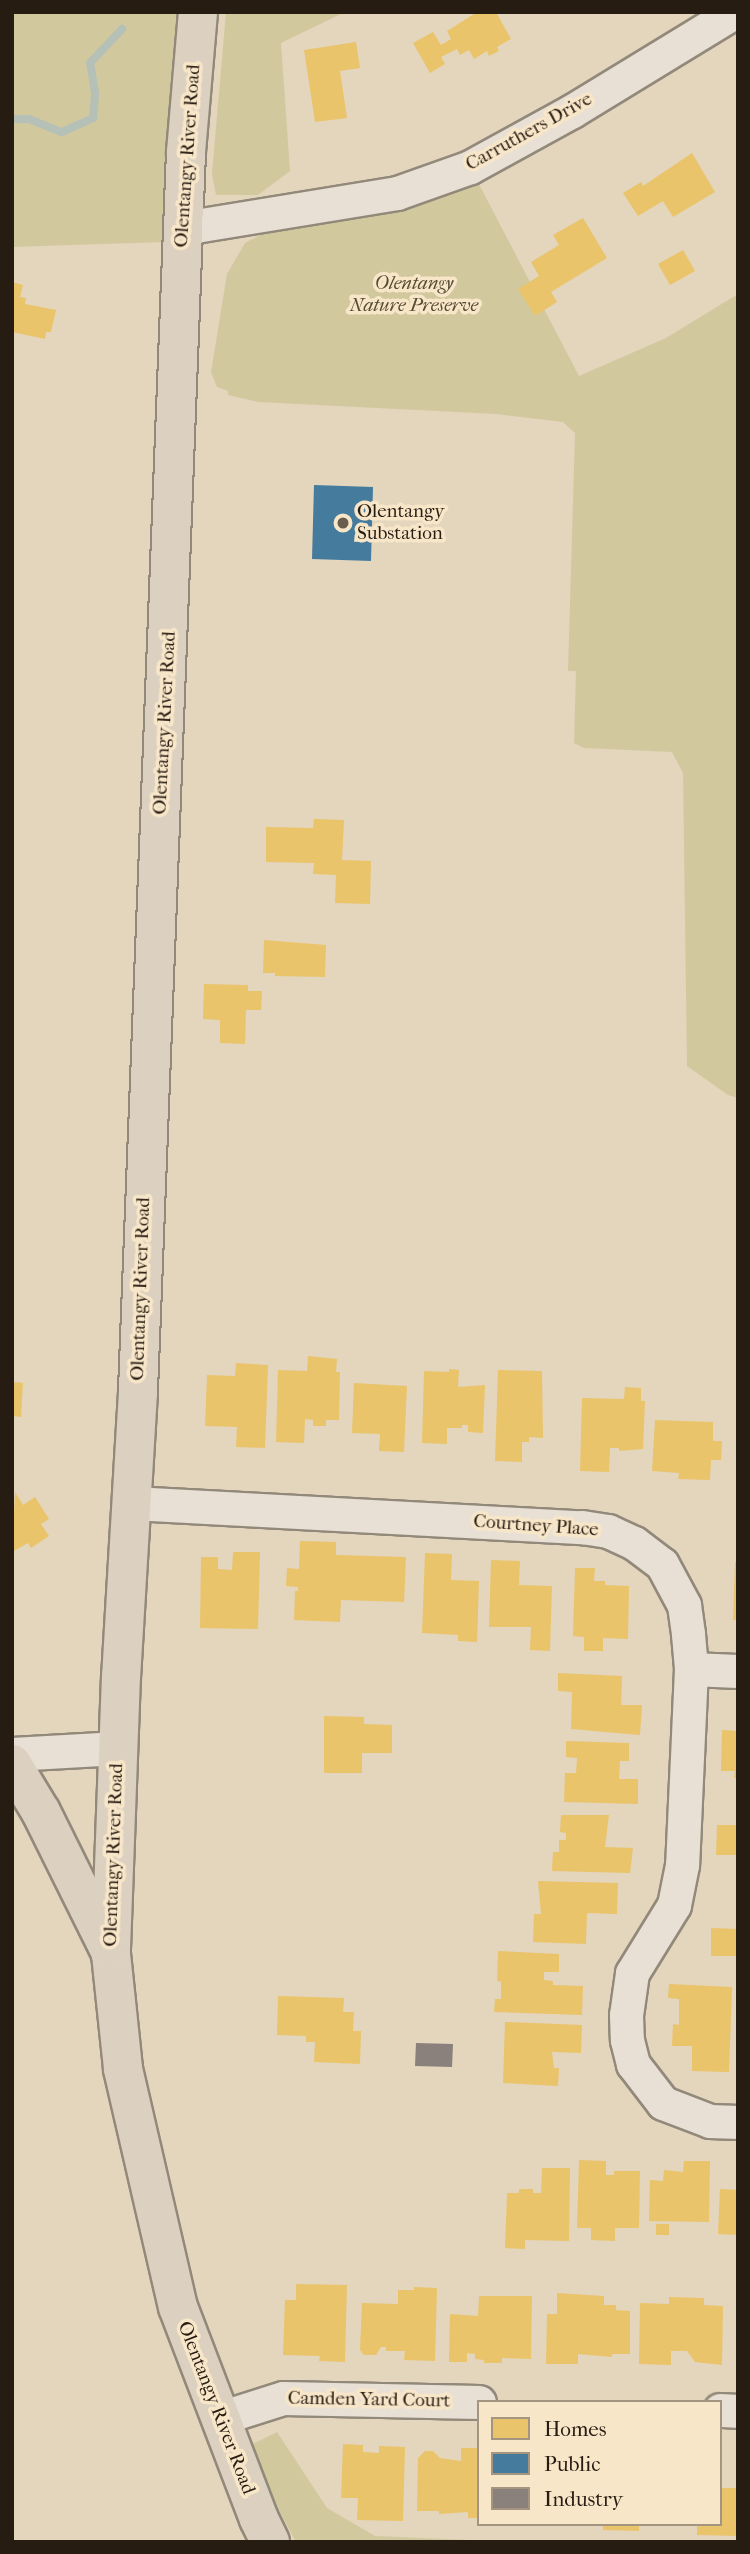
<!DOCTYPE html>
<style>
body{margin:0}
#map{position:relative;width:750px;height:2554px;overflow:hidden;background:#e4d5bd;font-family:"IM FELL French Canon",serif}
div>[style]{position:absolute}
[style*='--x']{left:calc(var(--x)*1px);top:calc(var(--y)*1px);width:calc(var(--w)*1px);rotate:calc(var(--a)*1deg)}
.green>*{inset:0;background:#d2c89e}
.homes>*{inset:0;background:#e9c46a}
.public>*{inset:0;background:#457b9d}
.industry>*{inset:0;background:#8a817c}
.stream>*{height:8px;margin:-4px;padding:0 4px;transform-origin:4px;border-radius:4px;background:#b5c0b7}
.roads{filter:drop-shadow(2px 0 #92897a) drop-shadow(-2px 0 #92897a) drop-shadow(0 2px #92897a) drop-shadow(0 -2px #92897a)}
.minor>*{height:33px;margin:-16.5px;padding:0 16.5px;transform-origin:16.5px;border-radius:16.5px;background:#e8e0d4}
.major>*{height:38px;margin:-19px;padding:0 19px;transform-origin:19px;border-radius:19px;background:#dcd1c0}
.dots>*{width:19px;height:19px;translate:-50% -50%;box-sizing:border-box;border:4px solid #f8e6c9;border-radius:50%}
span{translate:-50% -50%;white-space:nowrap;text-align:center;line-height:1.15;-webkit-text-stroke:7px #f8e6c9;paint-order:stroke}
.street-label{font-size:19px;color:#271c12}
.park-label{font-size:19px;color:#564c34;font-style:italic}
.poi-label{font-size:19px;color:#271c12}
.left{translate:0 -50%;text-align:left}
.frame{position:absolute;inset:0;border:14px solid #271c12;pointer-events:none}
.legend{position:absolute;left:477px;top:2400px;width:245px;height:126px;box-sizing:border-box;background:#f8e6c9;border:2px solid #a49580;margin:0;padding:9px 12px;list-style:none;font-size:21px;color:#271c12}
.legend li{display:flex;align-items:center;gap:14px;height:35px}
.legend b{width:35px;border:2px solid #a49580}
</style>
<div id="map">
<div class="green">
<i style="clip-path:polygon(12px 12px,183px 12px,164px 242px,12px 247px)"></i>
<i style="clip-path:polygon(226px 12px,345px 12px,281px 43px,290px 171px,258px 195px,216px 195px,212px 174px)"></i>
<i style="clip-path:polygon(470px 167px,579px 376px,666px 338px,738px 294px,738px 1098px,728px 1095px,687px 1066px,683px 773px,672px 752px,584px 748px,574px 743px,576px 671px,568px 671px,575px 433px,563px 422px,496px 414px,258px 402px,228px 395px,228px 391px,217px 387px,211px 372px,227px 274px,245px 243px,307px 211px)"></i>
<i style="clip-path:polygon(277px 2432px,327px 2508px,375px 2536px,519px 2542px,296px 2542px,272px 2497px,253px 2444px)"></i>
</div>
<div class="homes">
<i style="clip-path:polygon(473px 12px,496px 12px,511px 39px,497px 47px,499px 51px,489px 56px,487px 51px,474px 59px,469px 50px,460px 55px,457px 49px,441px 57px,445px 64px,430px 73px,413px 43px,433px 32px,441px 45px,451px 39px,447px 31px,474px 14px)"></i>
<i style="clip-path:polygon(356px 42px,360px 68px,340px 71px,347px 118px,315px 122px,304px 50px)"></i>
<i style="clip-path:polygon(692px 153px,715px 192px,673px 217px,663px 201px,638px 216px,623px 193px,641px 182px,643px 186px)"></i>
<i style="clip-path:polygon(583px 218px,607px 258px,551px 292px,557px 302px,535px 316px,518px 289px,539px 276px,531px 262px,559px 245px,553px 235px)"></i>
<i style="clip-path:polygon(683px 250px,695px 271px,670px 285px,658px 264px)"></i>
<i style="clip-path:polygon(12px 282px,23px 285px,20px 297px,26px 298px,25px 304px,56px 310px,51px 332px,46px 332px,45px 339px,12px 332px)"></i>
<i style="clip-path:polygon(314px 819px,344px 820px,342px 860px,371px 861px,370px 904px,335px 903px,336px 875px,313px 874px,314px 863px,266px 862px,266px 827px,313px 828px)"></i>
<i style="clip-path:polygon(264px 940px,326px 945px,325px 977px,275px 976px,275px 973px,263px 973px)"></i>
<i style="clip-path:polygon(204px 984px,248px 985px,248px 991px,262px 991px,261px 1010px,246px 1010px,245px 1044px,220px 1043px,220px 1020px,203px 1019px)"></i>
<i style="clip-path:polygon(308px 1356px,337px 1359px,336px 1372px,340px 1372px,339px 1420px,326px 1420px,326px 1426px,313px 1426px,313px 1420px,305px 1419px,304px 1443px,276px 1442px,278px 1370px,307px 1371px)"></i>
<i style="clip-path:polygon(236px 1363px,268px 1365px,265px 1448px,236px 1447px,237px 1427px,205px 1426px,207px 1375px,235px 1376px)"></i>
<i style="clip-path:polygon(449px 1369px,459px 1370px,458px 1387px,485px 1385px,483px 1433px,468px 1432px,468px 1425px,462px 1425px,462px 1428px,447px 1428px,447px 1444px,422px 1443px,424px 1371px,449px 1372px)"></i>
<i style="clip-path:polygon(498px 1370px,542px 1371px,543px 1438px,529px 1437px,529px 1442px,522px 1442px,522px 1462px,495px 1461px)"></i>
<i style="clip-path:polygon(12px 1382px,23px 1383px,21px 1417px,12px 1416px)"></i>
<i style="clip-path:polygon(354px 1383px,407px 1386px,404px 1452px,379px 1451px,380px 1434px,352px 1433px)"></i>
<i style="clip-path:polygon(625px 1387px,641px 1388px,641px 1401px,645px 1401px,643px 1449px,619px 1451px,619px 1448px,610px 1448px,609px 1472px,580px 1471px,582px 1398px,624px 1399px)"></i>
<i style="clip-path:polygon(655px 1420px,713px 1422px,713px 1441px,722px 1441px,721px 1460px,711px 1460px,710px 1480px,678px 1479px,679px 1473px,652px 1471px)"></i>
<i style="clip-path:polygon(15px 1492px,23px 1505px,35px 1497px,49px 1519px,41px 1524px,49px 1536px,31px 1548px,28px 1543px,12px 1552px)"></i>
<i style="clip-path:polygon(300px 1541px,336px 1542px,336px 1555px,406px 1557px,404px 1602px,341px 1600px,340px 1622px,294px 1620px,295px 1591px,298px 1591px,298px 1587px,286px 1586px,287px 1568px,299px 1569px)"></i>
<i style="clip-path:polygon(233px 1552px,260px 1552px,258px 1629px,200px 1628px,201px 1557px,218px 1557px,218px 1569px,232px 1570px)"></i>
<i style="clip-path:polygon(425px 1553px,452px 1554px,451px 1580px,479px 1581px,477px 1642px,458px 1641px,458px 1635px,422px 1633px)"></i>
<i style="clip-path:polygon(491px 1560px,520px 1561px,519px 1585px,552px 1586px,550px 1651px,530px 1650px,531px 1627px,489px 1627px)"></i>
<i style="clip-path:polygon(735px 1562px,738px 1562px,738px 1620px,733px 1620px)"></i>
<i style="clip-path:polygon(575px 1568px,595px 1568px,594px 1581px,605px 1581px,605px 1585px,629px 1586px,628px 1639px,603px 1638px,603px 1651px,584px 1651px,584px 1637px,573px 1636px)"></i>
<i style="clip-path:polygon(558px 1673px,622px 1676px,621px 1705px,642px 1705px,640px 1735px,571px 1729px,572px 1692px,558px 1691px)"></i>
<i style="clip-path:polygon(324px 1716px,364px 1717px,364px 1724px,392px 1725px,392px 1753px,362px 1753px,362px 1773px,324px 1773px)"></i>
<i style="clip-path:polygon(722px 1730px,738px 1731px,738px 1778px,734px 1778px,735px 1771px,721px 1771px)"></i>
<i style="clip-path:polygon(566px 1741px,629px 1743px,629px 1761px,620px 1761px,619px 1779px,638px 1779px,638px 1804px,564px 1802px,565px 1773px,576px 1773px,577px 1758px,566px 1757px)"></i>
<i style="clip-path:polygon(561px 1815px,609px 1815px,605px 1847px,633px 1848px,630px 1873px,552px 1871px,553px 1852px,559px 1852px,559px 1840px,566px 1840px,566px 1833px,560px 1832px)"></i>
<i style="clip-path:polygon(717px 1825px,738px 1825px,738px 1855px,716px 1855px)"></i>
<i style="clip-path:polygon(538px 1881px,618px 1883px,617px 1914px,587px 1913px,586px 1944px,533px 1942px,534px 1914px,541px 1914px)"></i>
<i style="clip-path:polygon(711px 1928px,738px 1929px,738px 1956px,711px 1956px)"></i>
<i style="clip-path:polygon(498px 1951px,559px 1954px,559px 1972px,544px 1972px,544px 1980px,553px 1981px,553px 1985px,583px 1986px,582px 2015px,494px 2012px,495px 1999px,501px 1999px,501px 1982px,497px 1981px)"></i>
<i style="clip-path:polygon(669px 1984px,732px 1987px,729px 2072px,692px 2071px,692px 2046px,672px 2046px,673px 2024px,679px 2025px,679px 1999px,668px 1998px)"></i>
<i style="clip-path:polygon(278px 1996px,344px 1998px,343px 2012px,354px 2012px,353px 2031px,361px 2031px,360px 2064px,314px 2062px,315px 2042px,306px 2042px,306px 2036px,277px 2035px)"></i>
<i style="clip-path:polygon(505px 2022px,582px 2025px,581px 2053px,552px 2052px,554px 2068px,559px 2068px,558px 2086px,503px 2083px)"></i>
<i style="clip-path:polygon(579px 2160px,606px 2161px,606px 2175px,614px 2175px,614px 2171px,640px 2171px,639px 2228px,615px 2228px,615px 2241px,591px 2240px,591px 2228px,577px 2228px)"></i>
<i style="clip-path:polygon(684px 2161px,710px 2161px,709px 2222px,649px 2221px,650px 2180px,663px 2181px,664px 2170px,683px 2172px)"></i>
<i style="clip-path:polygon(542px 2168px,570px 2168px,569px 2241px,525px 2240px,525px 2249px,505px 2248px,507px 2193px,519px 2193px,519px 2189px,533px 2189px,533px 2193px,541px 2193px)"></i>
<i style="clip-path:polygon(720px 2189px,738px 2190px,738px 2235px,718px 2234px)"></i>
<i style="clip-path:polygon(656px 2224px,669px 2224px,669px 2235px,656px 2235px)"></i>
<i style="clip-path:polygon(296px 2284px,347px 2285px,345px 2362px,319px 2361px,320px 2356px,283px 2355px,285px 2300px,296px 2300px)"></i>
<i style="clip-path:polygon(414px 2287px,437px 2288px,435px 2361px,404px 2360px,405px 2351px,386px 2351px,386px 2347px,381px 2347px,376px 2355px,364px 2355px,360px 2350px,362px 2303px,398px 2304px,398px 2290px,414px 2290px)"></i>
<i style="clip-path:polygon(557px 2293px,604px 2296px,604px 2305px,616px 2305px,616px 2310px,630px 2311px,630px 2354px,612px 2354px,612px 2357px,578px 2354px,578px 2364px,546px 2364px,547px 2314px,557px 2314px)"></i>
<i style="clip-path:polygon(479px 2296px,532px 2296px,531px 2359px,502px 2358px,502px 2363px,484px 2363px,484px 2360px,475px 2359px,475px 2354px,467px 2353px,467px 2362px,449px 2362px,450px 2314px,478px 2316px)"></i>
<i style="clip-path:polygon(669px 2297px,704px 2298px,704px 2305px,723px 2306px,722px 2365px,695px 2362px,687px 2351px,671px 2351px,671px 2365px,639px 2364px,640px 2303px,669px 2304px)"></i>
<i style="clip-path:polygon(343px 2444px,363px 2445px,363px 2452px,379px 2453px,379px 2446px,405px 2447px,403px 2521px,357px 2520px,358px 2498px,341px 2498px)"></i>
<i style="clip-path:polygon(461px 2448px,479px 2448px,479px 2518px,468px 2518px,468px 2512px,439px 2514px,439px 2511px,417px 2511px,418px 2458px,425px 2451px,433px 2451px,440px 2458px,461px 2461px)"></i>
<i style="clip-path:polygon(720px 2488px,738px 2488px,738px 2536px,697px 2535px,697px 2524px,720px 2524px)"></i>
<i style="clip-path:polygon(603px 2524px,639px 2524px,639px 2531px,603px 2530px)"></i>
</div>
<div class="public">
<i style="clip-path:polygon(314px 485px,373px 487px,371px 561px,312px 559px)"></i>
</div>
<div class="industry">
<i style="clip-path:polygon(416px 2043px,453px 2044px,452px 2067px,415px 2066px)"></i>
</div>
<div class="stream">
<i style="--x:12;--y:119;--w:17;--a:0"></i>
<i style="--x:29;--y:119;--w:35;--a:22"></i>
<i style="--x:62;--y:132;--w:34;--a:-24"></i>
<i style="--x:93;--y:118;--w:25;--a:-85"></i>
<i style="--x:95;--y:93;--w:30;--a:-99"></i>
<i style="--x:90;--y:63;--w:47;--a:-46.7"></i>
</div>
<div class="roads">
<div class="minor">
<i style="--x:183;--y:228;--w:217;--a:-9.3"></i>
<i style="--x:397;--y:193;--w:77;--a:-19.6"></i>
<i style="--x:470;--y:167;--w:116;--a:-28.8"></i>
<i style="--x:572;--y:111;--w:190;--a:-31.4"></i>
<i style="--x:132;--y:1503;--w:451;--a:3.1"></i>
<i style="--x:582;--y:1527;--w:26;--a:9"></i>
<i style="--x:608;--y:1531;--w:29;--a:25"></i>
<i style="--x:634;--y:1543;--w:35;--a:37"></i>
<i style="--x:662;--y:1564;--w:47;--a:61.8"></i>
<i style="--x:684;--y:1605;--w:29;--a:82"></i>
<i style="--x:688;--y:1634;--w:35;--a:85"></i>
<i style="--x:691;--y:1669;--w:196;--a:92.6"></i>
<i style="--x:682;--y:1865;--w:41;--a:101.3"></i>
<i style="--x:674;--y:1905;--w:80;--a:121.7"></i>
<i style="--x:632;--y:1973;--w:42;--a:98.1"></i>
<i style="--x:626;--y:2015;--w:25;--a:88"></i>
<i style="--x:627;--y:2040;--w:25;--a:76"></i>
<i style="--x:633;--y:2064;--w:49;--a:52.4"></i>
<i style="--x:663;--y:2103;--w:50;--a:21"></i>
<i style="--x:710;--y:2121;--w:28;--a:2"></i>
<i style="--x:691;--y:1669;--w:47;--a:2.4"></i>
<i style="--x:12;--y:1754;--w:106;--a:-3.2"></i>
<i style="--x:720;--y:2410;--w:18;--a:3"></i>
<i style="--x:220;--y:2418;--w:66;--a:-17.6"></i>
<i style="--x:283;--y:2398;--w:196;--a:1.2"></i>
</div>
<div class="major">
<i style="--x:198;--y:12;--w:141;--a:94.9"></i>
<i style="--x:186;--y:152;--w:1241;--a:92.22"></i>
<i style="--x:138;--y:1392;--w:285;--a:93.4"></i>
<i style="--x:121;--y:1676;--w:278;--a:92.1"></i>
<i style="--x:111;--y:1954;--w:116;--a:84"></i>
<i style="--x:123;--y:2069;--w:244;--a:77"></i>
<i style="--x:178;--y:2307;--w:227;--a:69.1"></i>
<i style="--x:259;--y:2519;--w:25;--a:64"></i>
<i style="--x:12;--y:1764;--w:56;--a:58.9"></i>
<i style="--x:41;--y:1812;--w:153;--a:63.6"></i>
</div>
</div>
<div class="dots">
<i style="left:343px;top:523px;background:#695d4e"></i>
</div>
<div class="street-label">
<span style="left:529px;top:132px;rotate:-29deg">Carruthers Drive</span>
<span style="left:188px;top:156px;rotate:-86deg">Olentangy River Road</span>
<span style="left:165px;top:723px;rotate:-87deg">Olentangy River Road</span>
<span style="left:141px;top:1289px;rotate:-88deg">Olentangy River Road</span>
<span style="left:536px;top:1526px;rotate:4deg">Courtney Place</span>
<span style="left:114px;top:1855px;rotate:-88deg">Olentangy River Road</span>
<span style="left:369px;top:2400px;rotate:1deg">Camden Yard Court</span>
<span style="left:216px;top:2408px;rotate:69deg">Olentangy River Road</span>
</div>
<div class="park-label">
<span style="left:414px;top:295px">Olentangy<br>Nature Preserve</span>
</div>
<div class="poi-label">
<span class="left" style="left:357px;top:523px">Olentangy<br>Substation</span>
</div>
<div class="frame"></div>
<ul class="legend">
<li><b style="height:19px;background:#e9c46a"></b>Homes</li>
<li><b style="height:19px;background:#457b9d"></b>Public</li>
<li><b style="height:19px;background:#8a817c"></b>Industry</li>
</ul>
</div>
